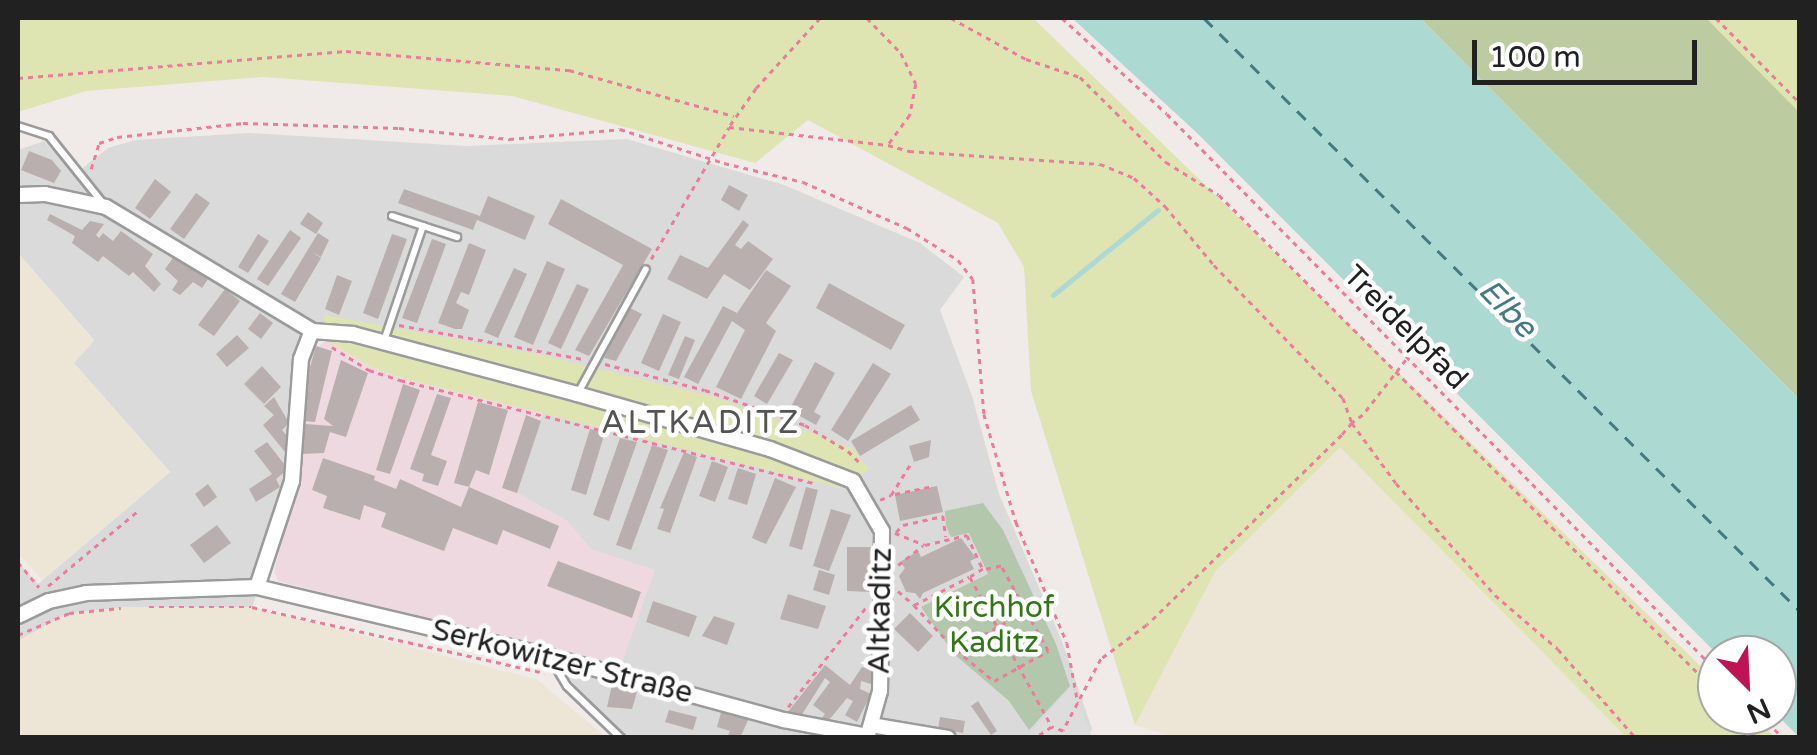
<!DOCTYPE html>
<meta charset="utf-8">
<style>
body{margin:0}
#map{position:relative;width:1817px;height:755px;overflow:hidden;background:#f0eae8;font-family:"Varela Round",sans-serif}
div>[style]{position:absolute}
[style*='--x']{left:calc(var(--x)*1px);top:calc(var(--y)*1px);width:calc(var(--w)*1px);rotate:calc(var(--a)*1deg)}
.residential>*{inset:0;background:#dbdada}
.commercial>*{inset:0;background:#efd9e1}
.farmland>*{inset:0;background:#ede6d6}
.grass>*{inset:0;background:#dee5b3}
.forest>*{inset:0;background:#bdcba1}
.cemetery>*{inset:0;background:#b2c7ab}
.parking>*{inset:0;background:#ddd}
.water>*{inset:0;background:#add9d3}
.stream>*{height:5px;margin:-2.5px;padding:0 2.5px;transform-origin:2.5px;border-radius:2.5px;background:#add9d3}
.ferry>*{height:2.5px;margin-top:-1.25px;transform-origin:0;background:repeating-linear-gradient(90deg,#447b82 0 12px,transparent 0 22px)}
.building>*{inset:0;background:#b9afae}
.path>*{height:2.5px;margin-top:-1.25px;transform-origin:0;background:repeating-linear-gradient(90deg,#ed7c9b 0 5px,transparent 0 10px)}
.roads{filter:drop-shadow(2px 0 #9b9b9b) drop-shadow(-2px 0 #9b9b9b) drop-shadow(0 2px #9b9b9b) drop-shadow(0 -2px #9b9b9b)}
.lane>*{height:6px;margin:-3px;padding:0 3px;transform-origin:3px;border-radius:3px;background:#fff}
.street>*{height:14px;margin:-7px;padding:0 7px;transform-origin:7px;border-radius:7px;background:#fff}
span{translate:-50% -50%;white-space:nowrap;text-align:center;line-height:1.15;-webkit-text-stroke:9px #fff;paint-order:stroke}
.street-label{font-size:30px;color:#212121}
.park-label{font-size:30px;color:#337617}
.water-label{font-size:32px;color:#447b82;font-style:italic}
.neighbourhood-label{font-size:32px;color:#545454;letter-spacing:2.5px}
.frame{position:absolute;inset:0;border:20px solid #212121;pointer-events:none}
.north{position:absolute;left:1697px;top:635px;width:100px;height:100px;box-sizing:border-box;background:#fff;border:2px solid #a6a6a6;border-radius:50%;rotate:156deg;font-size:28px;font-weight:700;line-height:40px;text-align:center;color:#212121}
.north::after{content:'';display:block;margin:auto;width:35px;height:45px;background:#be1354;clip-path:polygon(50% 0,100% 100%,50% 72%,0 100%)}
.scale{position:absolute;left:1472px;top:40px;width:225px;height:45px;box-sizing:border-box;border:5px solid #212121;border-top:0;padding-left:12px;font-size:30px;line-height:35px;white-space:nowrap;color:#212121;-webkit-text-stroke:8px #fff;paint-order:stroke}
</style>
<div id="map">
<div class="residential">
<i style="clip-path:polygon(249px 133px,467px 146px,627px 139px,784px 185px,920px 243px,964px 277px,940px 310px,972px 396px,999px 494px,1063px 644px,1092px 729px,1087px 738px,612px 737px,567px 675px,620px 668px,591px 549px,567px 521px,517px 493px,550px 391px,312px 331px,292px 481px,252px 607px,129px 607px,69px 613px,18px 641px,18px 562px,38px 584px,170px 472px,73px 362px,94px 340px,18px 253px,18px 150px,44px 141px,75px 174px,108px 148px,135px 140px)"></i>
</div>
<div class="commercial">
<i style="clip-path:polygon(327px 340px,369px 366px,398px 377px,543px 413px,517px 493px,567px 521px,591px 549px,655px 570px,620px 668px,278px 581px,274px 571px,300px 476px,308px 353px)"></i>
</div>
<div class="farmland">
<i style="clip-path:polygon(18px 253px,94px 341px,74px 363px,170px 472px,42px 580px,18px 553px)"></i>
<i style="clip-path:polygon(1340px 446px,1626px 737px,1176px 738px,1135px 725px,1215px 572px)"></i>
<i style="clip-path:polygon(129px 607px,252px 607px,536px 679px,606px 737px,18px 737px,18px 641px,69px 613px)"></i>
</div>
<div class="grass">
<i style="clip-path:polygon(18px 18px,1033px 18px,1717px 682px,1717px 715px,1752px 715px,1775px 737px,1626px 737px,1340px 447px,1215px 572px,1135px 725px,1031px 391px,1024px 267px,998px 223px,808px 120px,755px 163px,512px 96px,263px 77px,86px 91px,18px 112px)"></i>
<i style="clip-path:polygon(1706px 18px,1799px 18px,1799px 112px)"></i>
<i style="clip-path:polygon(324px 315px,537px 354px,712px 396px,852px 448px,869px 469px,844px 489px,398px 377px,369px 366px,327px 340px)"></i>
</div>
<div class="forest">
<i style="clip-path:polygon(1420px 18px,1706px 18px,1799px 112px,1799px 399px)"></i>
</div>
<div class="cemetery">
<i style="clip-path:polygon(983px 503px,1003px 530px,1056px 644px,1070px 686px,1029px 730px,1009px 701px,954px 654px,921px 607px,988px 574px,969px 533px,951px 537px,946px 526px,945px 511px)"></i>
</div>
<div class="parking">
<i style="clip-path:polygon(1071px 687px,1092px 737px,1027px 737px)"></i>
</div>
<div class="water">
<i style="clip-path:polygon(1072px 18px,1420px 18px,1799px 399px,1799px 737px,1777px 715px,1777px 655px,1718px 655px,1196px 132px)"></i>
</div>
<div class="stream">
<i style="--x:1053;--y:295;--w:135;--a:-39"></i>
</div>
<div class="ferry">
<i style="--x:1204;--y:18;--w:841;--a:44.86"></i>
</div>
<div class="building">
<i style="clip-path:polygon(29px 151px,52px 160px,61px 171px,54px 183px,21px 170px)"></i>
<i style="clip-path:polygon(155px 179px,171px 192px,150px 219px,135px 208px)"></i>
<i style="clip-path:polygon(729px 185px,748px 195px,739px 211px,721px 200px)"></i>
<i style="clip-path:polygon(404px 189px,480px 216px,488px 196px,535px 216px,525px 240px,477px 220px,473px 230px,398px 203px)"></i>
<i style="clip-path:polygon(196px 193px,210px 203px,184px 239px,170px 229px)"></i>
<i style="clip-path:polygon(561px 199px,652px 249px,589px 356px,575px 350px,623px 265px,548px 224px)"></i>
<i style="clip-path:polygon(308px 212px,323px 223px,316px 234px,300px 224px)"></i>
<i style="clip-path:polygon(50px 214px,82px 230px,90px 221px,104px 224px,96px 235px,99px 238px,103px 233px,113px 241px,121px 231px,153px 254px,145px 266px,161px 284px,154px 292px,133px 272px,129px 276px,103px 256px,98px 262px,72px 243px,75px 236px,47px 220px)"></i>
<i style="clip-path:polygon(743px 220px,749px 225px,735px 245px,741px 249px,748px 241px,773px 259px,750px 290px,724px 274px,707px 299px,667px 279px,680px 255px,708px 268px)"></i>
<i style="clip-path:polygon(290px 230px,301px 238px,268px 286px,257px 279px)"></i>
<i style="clip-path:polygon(318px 233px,329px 240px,321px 257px,312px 252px,321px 258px,295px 302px,281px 294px)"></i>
<i style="clip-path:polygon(258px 234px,269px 241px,248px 273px,238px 267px)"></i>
<i style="clip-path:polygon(392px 234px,407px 239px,378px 319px,363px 313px)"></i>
<i style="clip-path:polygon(432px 239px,446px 244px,417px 323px,402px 318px)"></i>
<i style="clip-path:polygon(469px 243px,486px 250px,469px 295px,461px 292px,456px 303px,469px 310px,462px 329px,455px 329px,438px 323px)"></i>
<i style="clip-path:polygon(175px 255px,210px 276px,202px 288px,193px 282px,180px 295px,172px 290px,178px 281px,165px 269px)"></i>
<i style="clip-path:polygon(547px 261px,565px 269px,533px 345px,514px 337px)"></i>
<i style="clip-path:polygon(514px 268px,527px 274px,498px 338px,484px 332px)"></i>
<i style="clip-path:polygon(766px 270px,791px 286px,766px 323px,776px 331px,741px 399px,716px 387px,745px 330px,732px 321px,698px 384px,684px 377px,723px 306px,737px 313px)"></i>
<i style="clip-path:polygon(337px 275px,352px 281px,339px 315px,325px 309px)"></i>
<i style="clip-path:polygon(829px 283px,905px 325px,891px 350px,816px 308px)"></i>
<i style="clip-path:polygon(577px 284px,589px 289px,561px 349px,548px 343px)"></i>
<i style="clip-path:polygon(225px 289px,240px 301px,214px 336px,198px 325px)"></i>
<i style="clip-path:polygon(628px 307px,642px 314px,616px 361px,604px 358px)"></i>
<i style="clip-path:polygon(260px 313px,273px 323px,261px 339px,248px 329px)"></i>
<i style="clip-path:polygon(663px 314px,681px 322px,659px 371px,641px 363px)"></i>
<i style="clip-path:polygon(237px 335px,249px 348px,227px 367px,216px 354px)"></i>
<i style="clip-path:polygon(685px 336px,695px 340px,679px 379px,668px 375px)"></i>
<i style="clip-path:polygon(316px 346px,332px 351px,315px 422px,305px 421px,306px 381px)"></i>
<i style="clip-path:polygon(779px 353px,793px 360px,767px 404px,754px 396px)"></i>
<i style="clip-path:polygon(341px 360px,368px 373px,346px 437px,330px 432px,324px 453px,302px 454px,305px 424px,333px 426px,324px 419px)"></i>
<i style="clip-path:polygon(815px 362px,835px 373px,814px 412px,821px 416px,816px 425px,789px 410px)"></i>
<i style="clip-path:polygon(873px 363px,891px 374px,848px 441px,831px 430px)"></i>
<i style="clip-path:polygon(262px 366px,281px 387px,264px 404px,244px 384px)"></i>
<i style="clip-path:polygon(403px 384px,420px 390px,390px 474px,376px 470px)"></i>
<i style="clip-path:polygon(437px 394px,451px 398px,431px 455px,447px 461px,438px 486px,422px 481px,424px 474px,410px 469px)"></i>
<i style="clip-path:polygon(274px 397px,289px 423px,282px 430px,292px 442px,289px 457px,263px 425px,274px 415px,264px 406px)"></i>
<i style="clip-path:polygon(478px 402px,508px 410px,489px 475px,476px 470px,469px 487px,454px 483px)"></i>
<i style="clip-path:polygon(911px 405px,920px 420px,860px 456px,851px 441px)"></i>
<i style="clip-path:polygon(526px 415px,541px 421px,517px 493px,502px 488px)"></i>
<i style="clip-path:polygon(590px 429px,605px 432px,586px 495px,571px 490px)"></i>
<i style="clip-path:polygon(620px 438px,637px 442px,609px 521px,593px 515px)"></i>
<i style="clip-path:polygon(931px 440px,929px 457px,914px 462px,909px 446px)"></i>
<i style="clip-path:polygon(267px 442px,288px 469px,276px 479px,280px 487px,256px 502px,249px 489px,272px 474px,254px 451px)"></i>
<i style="clip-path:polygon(652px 445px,668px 450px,631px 550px,616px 545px)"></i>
<i style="clip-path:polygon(684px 452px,697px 457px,670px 533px,657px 529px,664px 509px,660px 508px)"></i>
<i style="clip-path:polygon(323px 458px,375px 476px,374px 480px,396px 489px,400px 479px,461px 507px,469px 487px,559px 526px,550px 549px,503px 530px,497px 545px,453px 528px,444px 551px,381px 527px,386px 513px,364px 505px,360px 520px,323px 508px,327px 496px,312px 490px)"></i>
<i style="clip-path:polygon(712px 461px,728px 467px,715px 502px,699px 496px)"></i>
<i style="clip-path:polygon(738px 468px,756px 474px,747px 505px,728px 499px)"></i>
<i style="clip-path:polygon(775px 478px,796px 487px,766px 544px,752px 538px)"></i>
<i style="clip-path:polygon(208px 484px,217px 497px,204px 507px,195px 494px)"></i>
<i style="clip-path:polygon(937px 486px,943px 512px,900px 521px,895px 495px)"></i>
<i style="clip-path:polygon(806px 487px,818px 490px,802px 550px,789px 546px)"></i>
<i style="clip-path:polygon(831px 509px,851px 515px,829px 571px,813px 566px)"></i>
<i style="clip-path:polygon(217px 525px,231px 543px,204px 563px,190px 545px)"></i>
<i style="clip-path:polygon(961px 538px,976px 558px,970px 561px,974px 569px,923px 593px,920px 599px,915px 593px,906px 592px,899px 576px,905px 568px,900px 562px,918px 551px,921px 557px)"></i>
<i style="clip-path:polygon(847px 547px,871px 547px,871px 592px,847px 591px)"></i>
<i style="clip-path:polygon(558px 561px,641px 592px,632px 618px,547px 586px)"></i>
<i style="clip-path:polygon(819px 570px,835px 575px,829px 595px,813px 590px)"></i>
<i style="clip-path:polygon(788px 594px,826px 606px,818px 629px,780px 619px)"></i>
<i style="clip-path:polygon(653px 601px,697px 616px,689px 637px,646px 622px)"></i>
<i style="clip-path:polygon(910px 613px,933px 636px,918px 652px,894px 629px)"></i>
<i style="clip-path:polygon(714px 616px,735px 623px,727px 645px,702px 636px)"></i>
<i style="clip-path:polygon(825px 665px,850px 685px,862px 667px,873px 670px,871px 684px,861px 681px,860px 689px,871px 694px,857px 722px,845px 715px,853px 701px,847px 698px,829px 720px,821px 719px,825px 714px,813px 705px,830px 682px,825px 678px,801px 716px,787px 713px)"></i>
<i style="clip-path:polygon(612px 685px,637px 692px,632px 709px,607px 707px)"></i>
<i style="clip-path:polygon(978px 701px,997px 731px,991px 735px,971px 706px)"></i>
<i style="clip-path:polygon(722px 709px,750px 716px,740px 738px,727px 738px,730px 731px,717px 727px)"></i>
<i style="clip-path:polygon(669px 710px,697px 717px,693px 730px,665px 722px)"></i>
<i style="clip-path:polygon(940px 717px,965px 721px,963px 733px,938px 729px)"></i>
</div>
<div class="path">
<i style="--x:867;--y:18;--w:49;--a:45.8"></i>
<i style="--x:901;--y:53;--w:34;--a:64"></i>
<i style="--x:916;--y:84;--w:32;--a:101"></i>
<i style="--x:910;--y:115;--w:36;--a:126"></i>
<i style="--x:951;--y:18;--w:85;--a:28.7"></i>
<i style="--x:1026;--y:59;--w:57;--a:18.4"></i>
<i style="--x:1080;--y:77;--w:121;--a:44.7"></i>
<i style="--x:1166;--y:162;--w:62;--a:31.9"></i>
<i style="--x:1219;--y:195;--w:704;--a:44.94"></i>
<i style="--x:1062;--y:18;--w:142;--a:42.4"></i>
<i style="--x:1167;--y:114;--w:783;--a:45.36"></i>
<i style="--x:1716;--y:18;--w:120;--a:45.3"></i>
<i style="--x:18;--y:78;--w:329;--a:-4.7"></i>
<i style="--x:346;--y:51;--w:224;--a:4.9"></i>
<i style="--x:569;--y:70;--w:171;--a:15.6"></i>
<i style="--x:730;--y:125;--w:45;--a:-54.9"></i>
<i style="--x:756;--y:88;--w:95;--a:-47.6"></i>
<i style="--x:91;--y:169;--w:27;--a:-73"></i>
<i style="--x:99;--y:143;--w:19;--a:-18"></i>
<i style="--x:117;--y:137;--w:127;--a:-6.3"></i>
<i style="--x:243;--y:123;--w:156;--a:1.8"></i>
<i style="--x:399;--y:128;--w:111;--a:5.7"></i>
<i style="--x:509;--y:139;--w:111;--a:-5.1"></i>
<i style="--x:620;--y:129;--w:109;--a:18.1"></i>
<i style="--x:724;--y:163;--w:81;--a:13.5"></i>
<i style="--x:803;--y:182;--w:114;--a:23.9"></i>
<i style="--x:907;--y:228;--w:60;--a:32.1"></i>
<i style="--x:958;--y:260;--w:24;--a:52"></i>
<i style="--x:973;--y:279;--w:135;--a:85.3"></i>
<i style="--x:984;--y:414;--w:113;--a:73.5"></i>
<i style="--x:1016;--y:522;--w:131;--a:67.1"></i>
<i style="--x:1067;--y:643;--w:61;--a:79.6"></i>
<i style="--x:651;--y:259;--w:153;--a:-59.4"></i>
<i style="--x:729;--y:127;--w:160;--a:6.5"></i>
<i style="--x:888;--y:145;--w:22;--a:16"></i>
<i style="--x:909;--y:151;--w:191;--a:3.9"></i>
<i style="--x:1100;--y:164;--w:37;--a:22"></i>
<i style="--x:1134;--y:178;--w:42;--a:42.1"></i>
<i style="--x:1165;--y:206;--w:77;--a:50.3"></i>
<i style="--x:1214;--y:265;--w:185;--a:45.9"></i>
<i style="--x:1343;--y:398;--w:27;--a:70"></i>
<i style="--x:1352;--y:423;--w:16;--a:130"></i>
<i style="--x:1342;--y:435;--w:272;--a:135.7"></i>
<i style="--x:1147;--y:625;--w:57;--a:143.5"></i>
<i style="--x:1101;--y:659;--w:81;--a:117.8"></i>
<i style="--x:1063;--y:731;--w:12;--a:-160"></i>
<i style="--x:1052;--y:727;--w:20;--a:147"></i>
<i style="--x:399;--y:325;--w:187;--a:10.5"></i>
<i style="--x:332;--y:347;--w:44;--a:31.9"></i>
<i style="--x:369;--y:370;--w:33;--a:18"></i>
<i style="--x:400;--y:380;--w:426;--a:14"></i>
<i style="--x:1406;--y:360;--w:70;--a:128"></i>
<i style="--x:1363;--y:415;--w:14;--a:144"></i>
<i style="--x:1352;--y:423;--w:74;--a:53.7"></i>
<i style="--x:1396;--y:483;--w:149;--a:48.5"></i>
<i style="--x:1495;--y:595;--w:83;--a:40.6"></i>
<i style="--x:1558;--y:649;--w:118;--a:48.8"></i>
<i style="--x:605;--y:364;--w:103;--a:14.6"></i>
<i style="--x:705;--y:390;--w:106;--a:19.3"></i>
<i style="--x:805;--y:425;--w:50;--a:31.2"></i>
<i style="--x:848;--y:451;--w:18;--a:45"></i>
<i style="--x:895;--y:494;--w:38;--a:-12"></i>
<i style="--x:880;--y:500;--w:12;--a:-24"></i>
<i style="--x:891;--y:495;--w:36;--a:-58"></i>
<i style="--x:896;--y:532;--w:10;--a:-45"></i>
<i style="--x:903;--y:525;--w:41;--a:-12.7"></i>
<i style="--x:943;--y:516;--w:21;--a:82"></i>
<i style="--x:895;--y:533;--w:32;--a:22"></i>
<i style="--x:925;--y:545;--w:43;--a:-13.4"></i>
<i style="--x:967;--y:535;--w:38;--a:65"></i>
<i style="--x:983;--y:569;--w:15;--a:148"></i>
<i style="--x:970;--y:577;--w:169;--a:61.3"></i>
<i style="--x:18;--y:562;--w:33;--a:50"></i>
<i style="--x:898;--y:565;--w:31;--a:-38"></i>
<i style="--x:48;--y:586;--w:119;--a:-39.9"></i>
<i style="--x:898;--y:591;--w:21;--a:41"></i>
<i style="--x:914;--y:605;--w:62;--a:-27"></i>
<i style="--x:914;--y:605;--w:62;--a:47"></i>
<i style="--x:956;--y:650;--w:49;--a:39.2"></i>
<i style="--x:994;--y:681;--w:62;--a:-29.1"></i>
<i style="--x:1048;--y:651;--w:97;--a:-118.9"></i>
<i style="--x:1001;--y:566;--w:17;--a:167"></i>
<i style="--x:149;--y:607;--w:102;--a:0"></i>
<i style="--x:252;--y:607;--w:300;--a:12.7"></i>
<i style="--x:18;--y:635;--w:56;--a:-23.3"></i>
<i style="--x:69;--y:613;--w:52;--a:-5.5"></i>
<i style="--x:957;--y:649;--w:77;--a:-28.6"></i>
<i style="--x:788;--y:707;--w:127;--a:-52"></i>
<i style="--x:1739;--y:715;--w:31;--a:48"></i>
<i style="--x:1761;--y:715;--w:32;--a:46"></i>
</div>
<div class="roads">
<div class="lane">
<i style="--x:18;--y:126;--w:33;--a:18"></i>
<i style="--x:49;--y:136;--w:90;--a:51.3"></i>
<i style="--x:392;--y:216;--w:33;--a:18"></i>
<i style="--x:384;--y:341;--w:121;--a:-71.3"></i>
<i style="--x:423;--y:226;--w:36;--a:18"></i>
<i style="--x:578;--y:393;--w:141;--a:-61.3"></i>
<i style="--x:552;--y:661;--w:29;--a:59"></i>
<i style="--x:567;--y:686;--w:75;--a:43.9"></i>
</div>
<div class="street">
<i style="--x:18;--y:195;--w:27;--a:-2"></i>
<i style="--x:45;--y:194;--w:62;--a:12"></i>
<i style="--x:106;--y:207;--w:240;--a:31"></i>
<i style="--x:312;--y:331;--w:41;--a:4.2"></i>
<i style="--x:353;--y:334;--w:232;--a:15"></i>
<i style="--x:577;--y:394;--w:201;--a:15.9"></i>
<i style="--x:770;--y:449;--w:89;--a:21.1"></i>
<i style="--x:853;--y:481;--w:58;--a:59.9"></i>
<i style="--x:882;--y:531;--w:160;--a:90.7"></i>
<i style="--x:880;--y:691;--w:49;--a:105.5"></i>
<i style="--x:257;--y:587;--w:112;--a:-71.7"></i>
<i style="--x:292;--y:481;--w:122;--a:-85.8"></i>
<i style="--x:301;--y:359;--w:30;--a:-69"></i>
<i style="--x:18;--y:616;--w:34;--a:-26"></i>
<i style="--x:49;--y:601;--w:38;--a:-12"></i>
<i style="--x:86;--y:593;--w:171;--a:-2"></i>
<i style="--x:257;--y:587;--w:299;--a:13.3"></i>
<i style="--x:548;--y:656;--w:245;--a:15.2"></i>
<i style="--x:784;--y:720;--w:86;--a:10.8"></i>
<i style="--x:871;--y:725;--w:78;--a:9.6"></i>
</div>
</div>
<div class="street-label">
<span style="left:1405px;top:328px;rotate:45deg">Treidelpfad</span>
<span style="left:881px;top:611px;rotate:-89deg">Altkaditz</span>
<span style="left:562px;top:662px;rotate:14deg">Serkowitzer Straße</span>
</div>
<div class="park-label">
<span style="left:994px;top:625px">Kirchhof<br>Kaditz</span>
</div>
<div class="water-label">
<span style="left:1507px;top:309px;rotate:46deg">Elbe</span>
</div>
<div class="neighbourhood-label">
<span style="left:701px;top:423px">ALTKADITZ</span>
</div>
<div class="frame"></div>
<div class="north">N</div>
<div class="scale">100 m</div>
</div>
